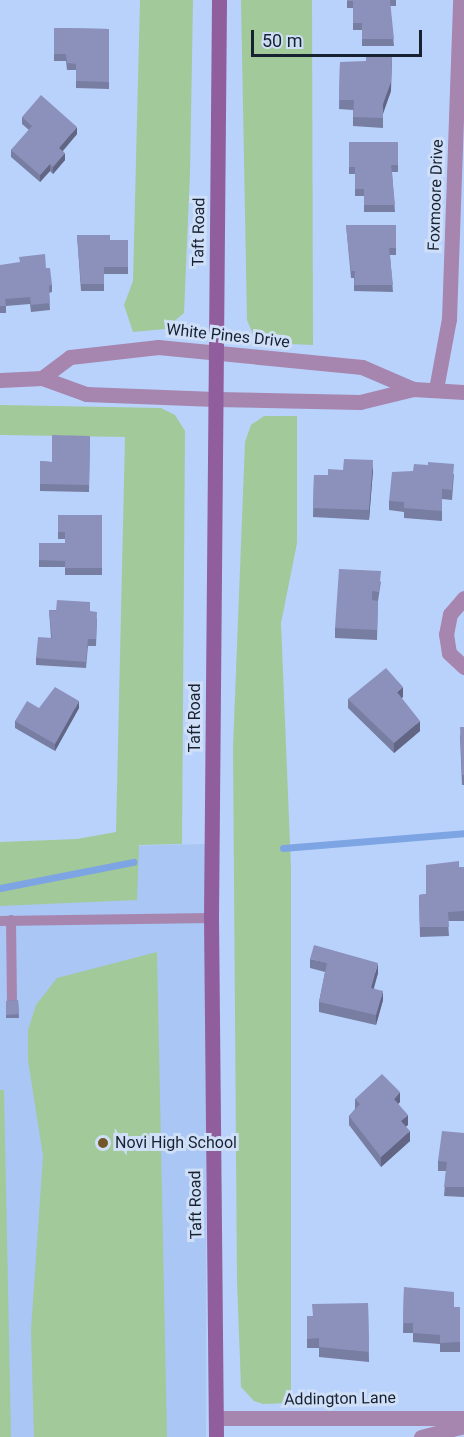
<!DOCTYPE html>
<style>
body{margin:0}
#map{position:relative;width:464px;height:1437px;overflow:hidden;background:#b9d2fb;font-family:Roboto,sans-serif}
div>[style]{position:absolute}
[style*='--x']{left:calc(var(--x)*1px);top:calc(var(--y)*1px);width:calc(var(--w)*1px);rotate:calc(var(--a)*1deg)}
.built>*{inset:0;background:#a9c6f4}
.green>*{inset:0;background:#a2c999}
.stream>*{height:7px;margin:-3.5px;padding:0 3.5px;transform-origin:3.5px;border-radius:3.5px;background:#7ea5e3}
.lane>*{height:10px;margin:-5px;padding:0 5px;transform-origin:5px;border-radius:5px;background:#a685af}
.street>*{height:15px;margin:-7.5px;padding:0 7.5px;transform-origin:7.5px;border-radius:7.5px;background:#a685af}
.secondary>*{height:15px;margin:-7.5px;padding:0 7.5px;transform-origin:7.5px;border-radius:7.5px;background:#905e9d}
.wall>*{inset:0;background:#787da2}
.shaded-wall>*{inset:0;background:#626684}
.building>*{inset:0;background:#8c91bc}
.dots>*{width:16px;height:16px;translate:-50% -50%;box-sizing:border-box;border:3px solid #cfdff8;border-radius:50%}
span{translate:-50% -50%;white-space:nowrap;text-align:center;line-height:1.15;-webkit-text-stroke:6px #cfdff8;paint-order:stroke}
.street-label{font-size:16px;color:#182130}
.poi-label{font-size:16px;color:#182130}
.left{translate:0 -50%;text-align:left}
.scale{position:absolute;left:251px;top:30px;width:171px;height:27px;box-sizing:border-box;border:3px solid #182130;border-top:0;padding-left:8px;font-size:18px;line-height:21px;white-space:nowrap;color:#182130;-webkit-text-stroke:4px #cfdff8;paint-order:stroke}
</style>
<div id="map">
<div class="built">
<i style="clip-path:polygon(207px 844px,206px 1437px,0 1437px,0 849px)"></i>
</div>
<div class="green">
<i style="clip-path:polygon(140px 0,193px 0,190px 174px,184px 313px,165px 329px,133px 332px,124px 305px,133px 281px)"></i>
<i style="clip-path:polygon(241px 0,312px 0,313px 345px,267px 343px,253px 334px,247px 320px)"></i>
<i style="clip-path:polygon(0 405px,161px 408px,175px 415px,185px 431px,182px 844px,139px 845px,137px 900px,0 906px,0 842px,77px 839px,116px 832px,125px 437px,0 435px)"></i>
<i style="clip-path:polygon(264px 416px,297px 416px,297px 543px,281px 623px,291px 868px,291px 1403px,263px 1404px,254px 1401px,241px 1387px,237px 1281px,233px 748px,245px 442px,251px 425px)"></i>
<i style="clip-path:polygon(157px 952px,167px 1437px,34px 1437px,31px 1330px,43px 1156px,28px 1060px,28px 1030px,36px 1005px,57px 978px)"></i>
<i style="clip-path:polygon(0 1090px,4px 1090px,11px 1437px,0 1437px)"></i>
</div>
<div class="stream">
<i style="--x:283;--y:848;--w:182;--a:-4.7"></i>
<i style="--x:0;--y:888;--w:136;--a:-11.1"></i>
</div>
<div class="lane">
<i style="--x:11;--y:920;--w:81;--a:89.3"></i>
<i style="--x:0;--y:921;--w:211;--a:-0.8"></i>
</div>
<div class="street">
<i style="--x:42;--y:378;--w:35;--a:-37"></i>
<i style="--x:70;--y:357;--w:89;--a:-6.5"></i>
<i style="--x:158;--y:347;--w:205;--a:5.6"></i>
<i style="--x:362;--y:367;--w:56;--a:23.3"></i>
<i style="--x:0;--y:380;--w:42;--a:-2.7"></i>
<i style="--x:42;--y:378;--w:47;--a:20"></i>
<i style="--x:86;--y:394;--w:129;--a:2.2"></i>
<i style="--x:215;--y:399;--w:145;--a:1.2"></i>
<i style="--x:360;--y:402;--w:55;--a:-13.8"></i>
<i style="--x:413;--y:389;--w:51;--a:3.4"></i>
<i style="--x:436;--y:389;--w:71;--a:-79.5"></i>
<i style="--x:449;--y:319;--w:319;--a:-88"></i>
<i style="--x:464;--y:598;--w:21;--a:131"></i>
<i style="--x:450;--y:614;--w:20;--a:101"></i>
<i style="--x:446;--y:634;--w:19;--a:81"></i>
<i style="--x:449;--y:653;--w:21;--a:43"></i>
<i style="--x:216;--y:1418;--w:248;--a:0"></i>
<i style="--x:421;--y:1437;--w:44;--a:-14.3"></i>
</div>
<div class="secondary">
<i style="--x:216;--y:1437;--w:519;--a:-90.55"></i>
<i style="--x:211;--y:918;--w:918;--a:-89.5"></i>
</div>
<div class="wall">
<i style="clip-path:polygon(347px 0,396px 0,396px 6px,390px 6px,394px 46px,362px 46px,362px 30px,353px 30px,353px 8px,347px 8px)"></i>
<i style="clip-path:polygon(54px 28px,109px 29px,109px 89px,76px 88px,76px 70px,67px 70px,66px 61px,54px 61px)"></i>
<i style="clip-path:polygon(340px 62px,391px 91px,383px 112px,383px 128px,353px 126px,353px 110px,339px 109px)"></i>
<i style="clip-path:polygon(22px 117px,77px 134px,63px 151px,65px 160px,53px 174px,50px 171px,40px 182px,11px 157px,11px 150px,29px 130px,22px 124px)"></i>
<i style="clip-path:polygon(349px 142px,398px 142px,398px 172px,392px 172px,395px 212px,364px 212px,364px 196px,355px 196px,355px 174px,349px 174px)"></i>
<i style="clip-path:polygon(346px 225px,396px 225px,396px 255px,390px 255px,393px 292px,354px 291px,354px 278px,351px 278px)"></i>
<i style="clip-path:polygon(77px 235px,110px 240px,128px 240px,128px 274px,104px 274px,104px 291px,81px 291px)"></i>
<i style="clip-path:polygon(0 265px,46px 268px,52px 285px,52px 292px,49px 293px,50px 310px,31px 312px,30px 304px,6px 306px,6px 313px,0 313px)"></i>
<i style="clip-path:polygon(90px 436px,89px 492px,40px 491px,40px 461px,52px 462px)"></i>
<i style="clip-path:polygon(343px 470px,373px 470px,369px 520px,313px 517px,314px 475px,328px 475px)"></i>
<i style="clip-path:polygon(454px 474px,452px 500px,442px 499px,442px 521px,404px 518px,404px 512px,389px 510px,389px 501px)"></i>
<i style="clip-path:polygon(58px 515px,102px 515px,102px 575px,65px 575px,65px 567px,39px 567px,39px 543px,65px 543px,65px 539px,58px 539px)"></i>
<i style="clip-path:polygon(381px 581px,378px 601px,377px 640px,335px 638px,335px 628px)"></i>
<i style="clip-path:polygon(49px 610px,90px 611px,97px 619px,96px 646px,88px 646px,86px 668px,36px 665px,36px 658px,51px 638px)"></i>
<i style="clip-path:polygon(403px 697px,401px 698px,420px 731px,394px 753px,348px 708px,348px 699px)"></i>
<i style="clip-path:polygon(39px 708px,79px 708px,55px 751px,15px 728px,15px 721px)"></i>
<i style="clip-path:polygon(464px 727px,464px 785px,462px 785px,460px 736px)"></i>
<i style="clip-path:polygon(459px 867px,464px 867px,464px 921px,448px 921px,449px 936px,420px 937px,419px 895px,426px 894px)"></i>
<i style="clip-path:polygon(310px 959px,378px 973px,374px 988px,383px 1000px,376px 1025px,319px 1012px,319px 1002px,325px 972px,310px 968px)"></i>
<i style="clip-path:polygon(18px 1000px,19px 1018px,6px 1018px,6px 1001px)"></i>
<i style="clip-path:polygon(355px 1099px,400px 1102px,398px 1104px,408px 1125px,406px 1126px,410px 1141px,381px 1167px,349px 1125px,349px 1116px,355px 1109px)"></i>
<i style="clip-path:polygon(464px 1133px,464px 1197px,444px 1196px,446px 1171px,438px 1171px,438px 1161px)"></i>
<i style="clip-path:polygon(404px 1287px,454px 1307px,460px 1307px,460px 1352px,440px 1352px,440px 1344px,413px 1342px,413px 1333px,403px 1333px)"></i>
<i style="clip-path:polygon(368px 1303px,369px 1362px,319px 1357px,319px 1348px,307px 1348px,307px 1316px,312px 1316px)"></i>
</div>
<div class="shaded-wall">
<i style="clip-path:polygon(392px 55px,391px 91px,383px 114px,383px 104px)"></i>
<i style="clip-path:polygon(77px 127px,77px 134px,59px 155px,59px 148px)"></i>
<i style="clip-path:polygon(65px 153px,65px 160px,53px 174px,53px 167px)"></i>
<i style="clip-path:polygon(50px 164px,50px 171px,40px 182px,40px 175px)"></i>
<i style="clip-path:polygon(373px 460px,373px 470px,369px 520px,369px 510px)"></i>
<i style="clip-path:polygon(403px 687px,403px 697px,397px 702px,397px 692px)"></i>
<i style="clip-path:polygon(79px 701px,79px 708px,55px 751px,55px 744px)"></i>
<i style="clip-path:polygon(420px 721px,420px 731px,394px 753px,394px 743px)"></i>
<i style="clip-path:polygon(378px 963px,378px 973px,371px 997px,371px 988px)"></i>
<i style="clip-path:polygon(383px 991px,383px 1000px,376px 1025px,376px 1015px)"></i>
<i style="clip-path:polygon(400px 1092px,400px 1102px,394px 1108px,394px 1099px)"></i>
<i style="clip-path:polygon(408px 1115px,408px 1125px,401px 1130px,401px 1121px)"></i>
<i style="clip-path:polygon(410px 1131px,410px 1141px,381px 1167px,381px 1157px)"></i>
</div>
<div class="building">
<i style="clip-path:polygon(347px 0,390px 0,394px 39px,362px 39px,362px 23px,353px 23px,353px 1px,347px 1px)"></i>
<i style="clip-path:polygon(54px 28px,109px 29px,109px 82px,76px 81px,76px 64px,67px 63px,66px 54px,54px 54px)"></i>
<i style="clip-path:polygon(366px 54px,392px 55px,391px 82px,383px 104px,383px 118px,353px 117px,354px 100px,339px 100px,340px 62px,366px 61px)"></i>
<i style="clip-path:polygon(41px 95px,77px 127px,59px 148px,65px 153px,53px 167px,50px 164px,40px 175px,11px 150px,32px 126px,22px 117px)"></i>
<i style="clip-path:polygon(349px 142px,398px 142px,398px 165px,391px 165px,395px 205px,364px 205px,364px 189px,355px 189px,355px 167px,349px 167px)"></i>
<i style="clip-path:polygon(346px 225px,396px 225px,396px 248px,389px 248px,393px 285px,354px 285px,355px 271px,351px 271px)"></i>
<i style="clip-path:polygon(77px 235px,110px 235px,110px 240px,128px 240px,128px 267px,104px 267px,104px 284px,81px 284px)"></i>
<i style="clip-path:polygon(45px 254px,46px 268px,50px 268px,52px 285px,49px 286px,50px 303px,31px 305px,30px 297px,5px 299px,6px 306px,0 306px,0 265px,20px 262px,19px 257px)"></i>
<i style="clip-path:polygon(52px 435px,90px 436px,89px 485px,40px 484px,40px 461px,52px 462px)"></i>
<i style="clip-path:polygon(344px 459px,373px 460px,369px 510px,313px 508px,314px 475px,328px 475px,328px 469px,343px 470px)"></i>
<i style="clip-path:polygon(428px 462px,454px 464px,452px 490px,442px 489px,442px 511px,404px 508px,404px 502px,389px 501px,392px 472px,413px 471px,414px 464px,428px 465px)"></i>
<i style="clip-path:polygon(58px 515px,102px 515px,102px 568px,65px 568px,65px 561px,39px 560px,39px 543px,65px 543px,65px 532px,58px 532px)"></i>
<i style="clip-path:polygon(339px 569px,381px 571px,379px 592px,372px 591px,372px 600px,378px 601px,377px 630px,335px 628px)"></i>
<i style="clip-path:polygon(57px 600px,90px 602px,90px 611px,97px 612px,96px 639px,88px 639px,86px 662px,36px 658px,38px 637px,52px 638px,49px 610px,56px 611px)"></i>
<i style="clip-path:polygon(386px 668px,403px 687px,397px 692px,420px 721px,394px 743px,348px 699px)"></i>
<i style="clip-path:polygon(55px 687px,79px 701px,55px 744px,15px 721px,27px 701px,39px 708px)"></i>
<i style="clip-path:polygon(460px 727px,464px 727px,464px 775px,462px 775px)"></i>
<i style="clip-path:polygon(459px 861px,459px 867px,464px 867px,464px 911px,448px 912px,449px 927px,420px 927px,419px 895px,426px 894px,426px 865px)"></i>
<i style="clip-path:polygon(314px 945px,378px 963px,371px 988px,383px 991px,376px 1015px,319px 1002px,327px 963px,310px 959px)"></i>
<i style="clip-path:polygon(18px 1000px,19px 1014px,6px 1015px,6px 1001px)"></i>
<i style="clip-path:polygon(382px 1074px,400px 1092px,394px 1099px,408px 1115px,401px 1121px,410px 1131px,381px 1157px,349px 1116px,360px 1104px,355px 1099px)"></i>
<i style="clip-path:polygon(442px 1131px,464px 1133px,464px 1187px,444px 1187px,447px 1162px,438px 1161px)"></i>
<i style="clip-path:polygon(404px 1287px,454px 1292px,454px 1307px,460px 1307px,460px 1342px,440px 1343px,440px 1335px,413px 1333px,413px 1323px,403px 1323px)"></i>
<i style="clip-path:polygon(368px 1303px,369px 1352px,319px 1347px,319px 1338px,307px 1339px,307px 1316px,313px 1316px,312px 1304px)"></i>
</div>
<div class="dots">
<i style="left:103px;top:1143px;background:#725729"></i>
</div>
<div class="street-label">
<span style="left:436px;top:195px;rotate:-88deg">Foxmoore Drive</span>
<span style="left:199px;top:232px;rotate:-89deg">Taft Road</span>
<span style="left:228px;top:336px;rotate:6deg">White Pines Drive</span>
<span style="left:195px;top:718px;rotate:-90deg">Taft Road</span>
<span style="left:196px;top:1205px;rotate:-91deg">Taft Road</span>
<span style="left:340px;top:1399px;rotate:-1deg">Addington Lane</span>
</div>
<div class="poi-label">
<span class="left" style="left:115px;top:1143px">Novi High School</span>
</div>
<div class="scale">50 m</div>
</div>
